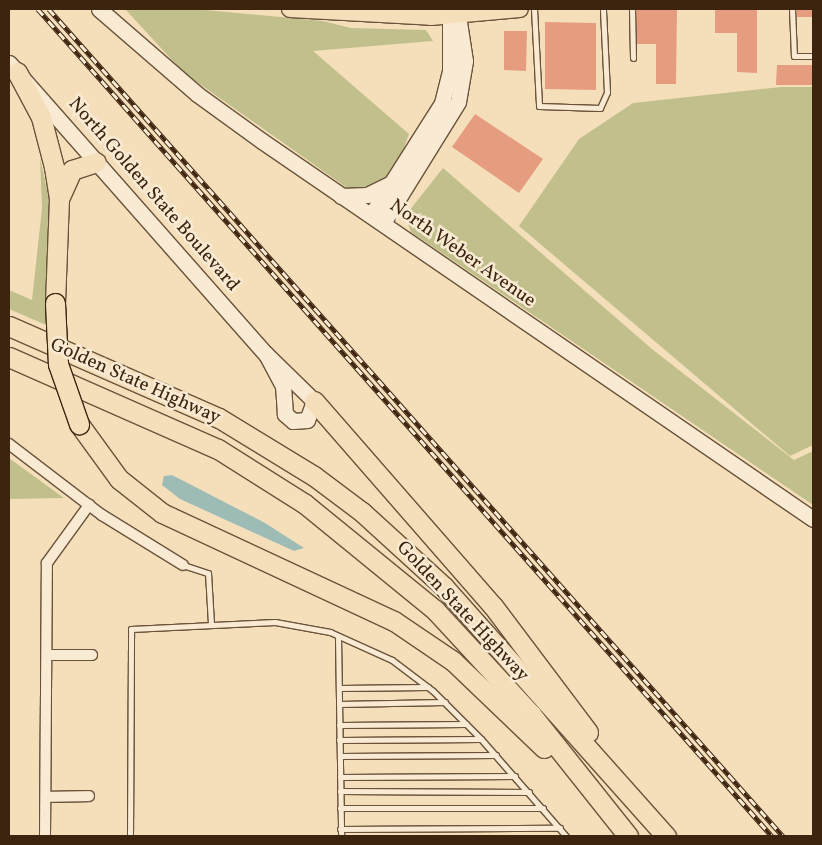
<!DOCTYPE html>
<style>
body{margin:0}
#map{position:relative;width:822px;height:845px;overflow:hidden;background:#f5dfbb;font-family:Vollkorn,serif}
div>[style]{position:absolute}
[style*='--x']{left:calc(var(--x)*1px);top:calc(var(--y)*1px);width:calc(var(--w)*1px);rotate:calc(var(--a)*1deg)}
.green>*{inset:0;background:#c1c08c}
.water>*{inset:0;background:#9dbcb6}
.building>*{inset:0;background:#e69c7f}
.roads{filter:drop-shadow(1px 0 #6a533a) drop-shadow(-1px 0 #6a533a) drop-shadow(0 1px #6a533a) drop-shadow(0 -1px #6a533a)}
.service>*{height:5px;margin:-2.5px;padding:0 2.5px;transform-origin:2.5px;border-radius:2.5px;background:#f8ead3}
.minor>*{height:10px;margin:-5px;padding:0 5px;transform-origin:5px;border-radius:5px;background:#f8ead3}
.secondary>*{height:15px;margin:-7.5px;padding:0 7.5px;transform-origin:7.5px;border-radius:7.5px;background:#f8ead3}
.primary>*{height:16px;margin:-8px;padding:0 8px;transform-origin:8px;border-radius:8px;background:#f5dfbb}
.motorway>*{height:19px;margin:-9.5px;padding:0 9.5px;transform-origin:9.5px;border-radius:9.5px;background:#f5dfbb}
.rail>*{height:4.5px;margin-top:-2.25px;transform-origin:0;background:repeating-linear-gradient(90deg,#f8ead3 0 8px,#3c240f 0 16px);box-sizing:border-box;border-block:1px solid #3c240f}
.bridges{filter:drop-shadow(1px 0 #3c240f) drop-shadow(-1px 0 #3c240f) drop-shadow(0 1px #3c240f) drop-shadow(0 -1px #3c240f)}
.motorway-bridge>*{height:19px;margin:-9.5px;padding:0 9.5px;transform-origin:9.5px;border-radius:9.5px;background:#f5dfbb}
span{translate:-50% -50%;white-space:nowrap;text-align:center;line-height:1.15;-webkit-text-stroke:5px #f8ead3;paint-order:stroke}
.street-label{font-size:19px;color:#3c240f}
.frame{position:absolute;inset:0;border:10px solid #3c240f;pointer-events:none}
</style>
<div id="map">
<div class="green">
<i style="clip-path:polygon(125px 9px,195px 9px,323px 21px,351px 28px,426px 30px,433px 41px,313px 51px,409px 134px,397px 167px,381px 183px,350px 190px,184px 73px)"></i>
<i style="clip-path:polygon(781px 87px,813px 87px,813px 445px,790px 456px,519px 226px,579px 139px,633px 103px)"></i>
<i style="clip-path:polygon(40px 158px,50px 203px,46px 325px,9px 309px,9px 290px,32px 300px,42px 208px)"></i>
<i style="clip-path:polygon(443px 168px,652px 349px,794px 460px,813px 451px,813px 505px,411px 232px,405px 216px)"></i>
<i style="clip-path:polygon(9px 458px,64px 498px,9px 499px)"></i>
</div>
<div class="water">
<i style="clip-path:polygon(172px 475px,265px 523px,304px 548px,294px 551px,180px 499px,162px 485px,164px 476px)"></i>
</div>
<div class="building">
<i style="clip-path:polygon(636px 9px,677px 9px,676px 84px,656px 84px,656px 44px,637px 44px)"></i>
<i style="clip-path:polygon(715px 9px,757px 9px,757px 73px,737px 72px,737px 33px,715px 33px)"></i>
<i style="clip-path:polygon(796px 9px,813px 9px,813px 17px,797px 17px)"></i>
<i style="clip-path:polygon(545px 22px,596px 23px,596px 90px,545px 89px)"></i>
<i style="clip-path:polygon(504px 31px,527px 31px,526px 71px,504px 70px)"></i>
<i style="clip-path:polygon(777px 65px,813px 65px,813px 85px,776px 85px)"></i>
<i style="clip-path:polygon(475px 114px,543px 159px,519px 193px,452px 147px)"></i>
</div>
<div class="roads">
<div class="service">
<i style="--x:534;--y:9;--w:97;--a:87"></i>
<i style="--x:539;--y:106;--w:61;--a:1.9"></i>
<i style="--x:600;--y:108;--w:17;--a:-66"></i>
<i style="--x:607;--y:92;--w:83;--a:-92.8"></i>
<i style="--x:632;--y:9;--w:49;--a:88.8"></i>
<i style="--x:792;--y:9;--w:47;--a:87.6"></i>
<i style="--x:794;--y:56;--w:19;--a:0"></i>
<i style="--x:183;--y:565;--w:26;--a:18"></i>
<i style="--x:208;--y:573;--w:51;--a:86.6"></i>
<i style="--x:338;--y:636;--w:200;--a:89.1"></i>
<i style="--x:339;--y:688;--w:89;--a:-0.6"></i>
<i style="--x:339;--y:704;--w:106;--a:-1.1"></i>
<i style="--x:339;--y:725;--w:127;--a:-0.5"></i>
<i style="--x:339;--y:740;--w:142;--a:-0.4"></i>
<i style="--x:340;--y:756;--w:156;--a:-0.4"></i>
<i style="--x:340;--y:777;--w:175;--a:-0.3"></i>
<i style="--x:340;--y:791;--w:189;--a:0.3"></i>
<i style="--x:340;--y:808;--w:203;--a:0"></i>
<i style="--x:340;--y:829;--w:220;--a:-0.3"></i>
<i style="--x:130;--y:836;--w:207;--a:-89.7"></i>
<i style="--x:131;--y:629;--w:144;--a:-2.8"></i>
<i style="--x:275;--y:622;--w:56;--a:10.3"></i>
<i style="--x:330;--y:632;--w:68;--a:24.3"></i>
<i style="--x:392;--y:660;--w:51;--a:37.1"></i>
<i style="--x:433;--y:691;--w:68;--a:45"></i>
<i style="--x:481;--y:739;--w:129;--a:48.8"></i>
</div>
<div class="minor">
<i style="--x:9;--y:444;--w:117;--a:37.4"></i>
<i style="--x:102;--y:515;--w:95;--a:31.7"></i>
<i style="--x:47;--y:655;--w:45;--a:0"></i>
<i style="--x:46;--y:797;--w:43;--a:-1.3"></i>
<i style="--x:45;--y:836;--w:273;--a:-89.6"></i>
<i style="--x:47;--y:563;--w:72;--a:-54.1"></i>
</div>
<div class="secondary">
<i style="--x:99;--y:9;--w:130;--a:40.9"></i>
<i style="--x:197;--y:94;--w:80;--a:35.9"></i>
<i style="--x:262;--y:141;--w:668;--a:34.45"></i>
<i style="--x:9;--y:63;--w:388;--a:48.6"></i>
<i style="--x:266;--y:354;--w:67;--a:44.4"></i>
<i style="--x:314;--y:401;--w:20;--a:110"></i>
<i style="--x:307;--y:420;--w:14;--a:176"></i>
<i style="--x:293;--y:421;--w:11;--a:-139"></i>
<i style="--x:285;--y:414;--w:28;--a:-94"></i>
<i style="--x:283;--y:386;--w:36;--a:-118"></i>
<i style="--x:341;--y:196;--w:26;--a:-2"></i>
<i style="--x:367;--y:195;--w:25;--a:-26"></i>
<i style="--x:371;--y:215;--w:133;--a:-57.6"></i>
<i style="--x:442;--y:103;--w:34;--a:-76"></i>
<i style="--x:450;--y:70;--w:61;--a:-90"></i>
<i style="--x:383;--y:223;--w:142;--a:-58.2"></i>
<i style="--x:458;--y:102;--w:42;--a:-80.3"></i>
<i style="--x:465;--y:61;--w:53;--a:-98.7"></i>
</div>
<div class="primary">
<i style="--x:290;--y:9;--w:141;--a:3.2"></i>
<i style="--x:431;--y:17;--w:89;--a:-5.1"></i>
</div>
<div class="motorway">
<i style="--x:17;--y:72;--w:51;--a:61.9"></i>
<i style="--x:41;--y:117;--w:52;--a:75.4"></i>
<i style="--x:54;--y:167;--w:32;--a:81"></i>
<i style="--x:59;--y:199;--w:104;--a:92.2"></i>
<i style="--x:59;--y:199;--w:32;--a:-66"></i>
<i style="--x:72;--y:170;--w:25;--a:-18"></i>
<i style="--x:9;--y:326;--w:229;--a:23.7"></i>
<i style="--x:219;--y:418;--w:111;--a:31.4"></i>
<i style="--x:314;--y:476;--w:60;--a:36.9"></i>
<i style="--x:362;--y:512;--w:111;--a:42.4"></i>
<i style="--x:444;--y:587;--w:334;--a:48.3"></i>
<i style="--x:9;--y:357;--w:228;--a:23.8"></i>
<i style="--x:218;--y:449;--w:103;--a:32.3"></i>
<i style="--x:305;--y:504;--w:168;--a:39.2"></i>
<i style="--x:435;--y:610;--w:142;--a:47.3"></i>
<i style="--x:531;--y:714;--w:156;--a:51.5"></i>
<i style="--x:314;--y:401;--w:272;--a:48.9"></i>
<i style="--x:493;--y:606;--w:158;--a:53"></i>
<i style="--x:79;--y:424;--w:68;--a:54"></i>
<i style="--x:119;--y:479;--w:55;--a:38.3"></i>
<i style="--x:162;--y:513;--w:256;--a:25"></i>
<i style="--x:394;--y:621;--w:71;--a:34.1"></i>
<i style="--x:453;--y:661;--w:126;--a:43.7"></i>
</div>
</div>
<div class="rail">
<i style="--x:38;--y:9;--w:1106;--a:48.41"></i>
<i style="--x:49;--y:9;--w:1106;--a:48.41"></i>
</div>
<div class="bridges">
<div class="motorway-bridge">
<i style="--x:55;--y:303;--w:61;--a:87.2"></i>
<i style="--x:58;--y:364;--w:64;--a:70.7"></i>
</div>
</div>
<div class="street-label">
<span style="left:153px;top:195px;rotate:49deg">North Golden State Boulevard</span>
<span style="left:462px;top:254px;rotate:35deg">North Weber Avenue</span>
<span style="left:135px;top:382px;rotate:24deg">Golden State Highway</span>
<span style="left:462px;top:612px;rotate:47deg">Golden State Highway</span>
</div>
<div class="frame"></div>
</div>
